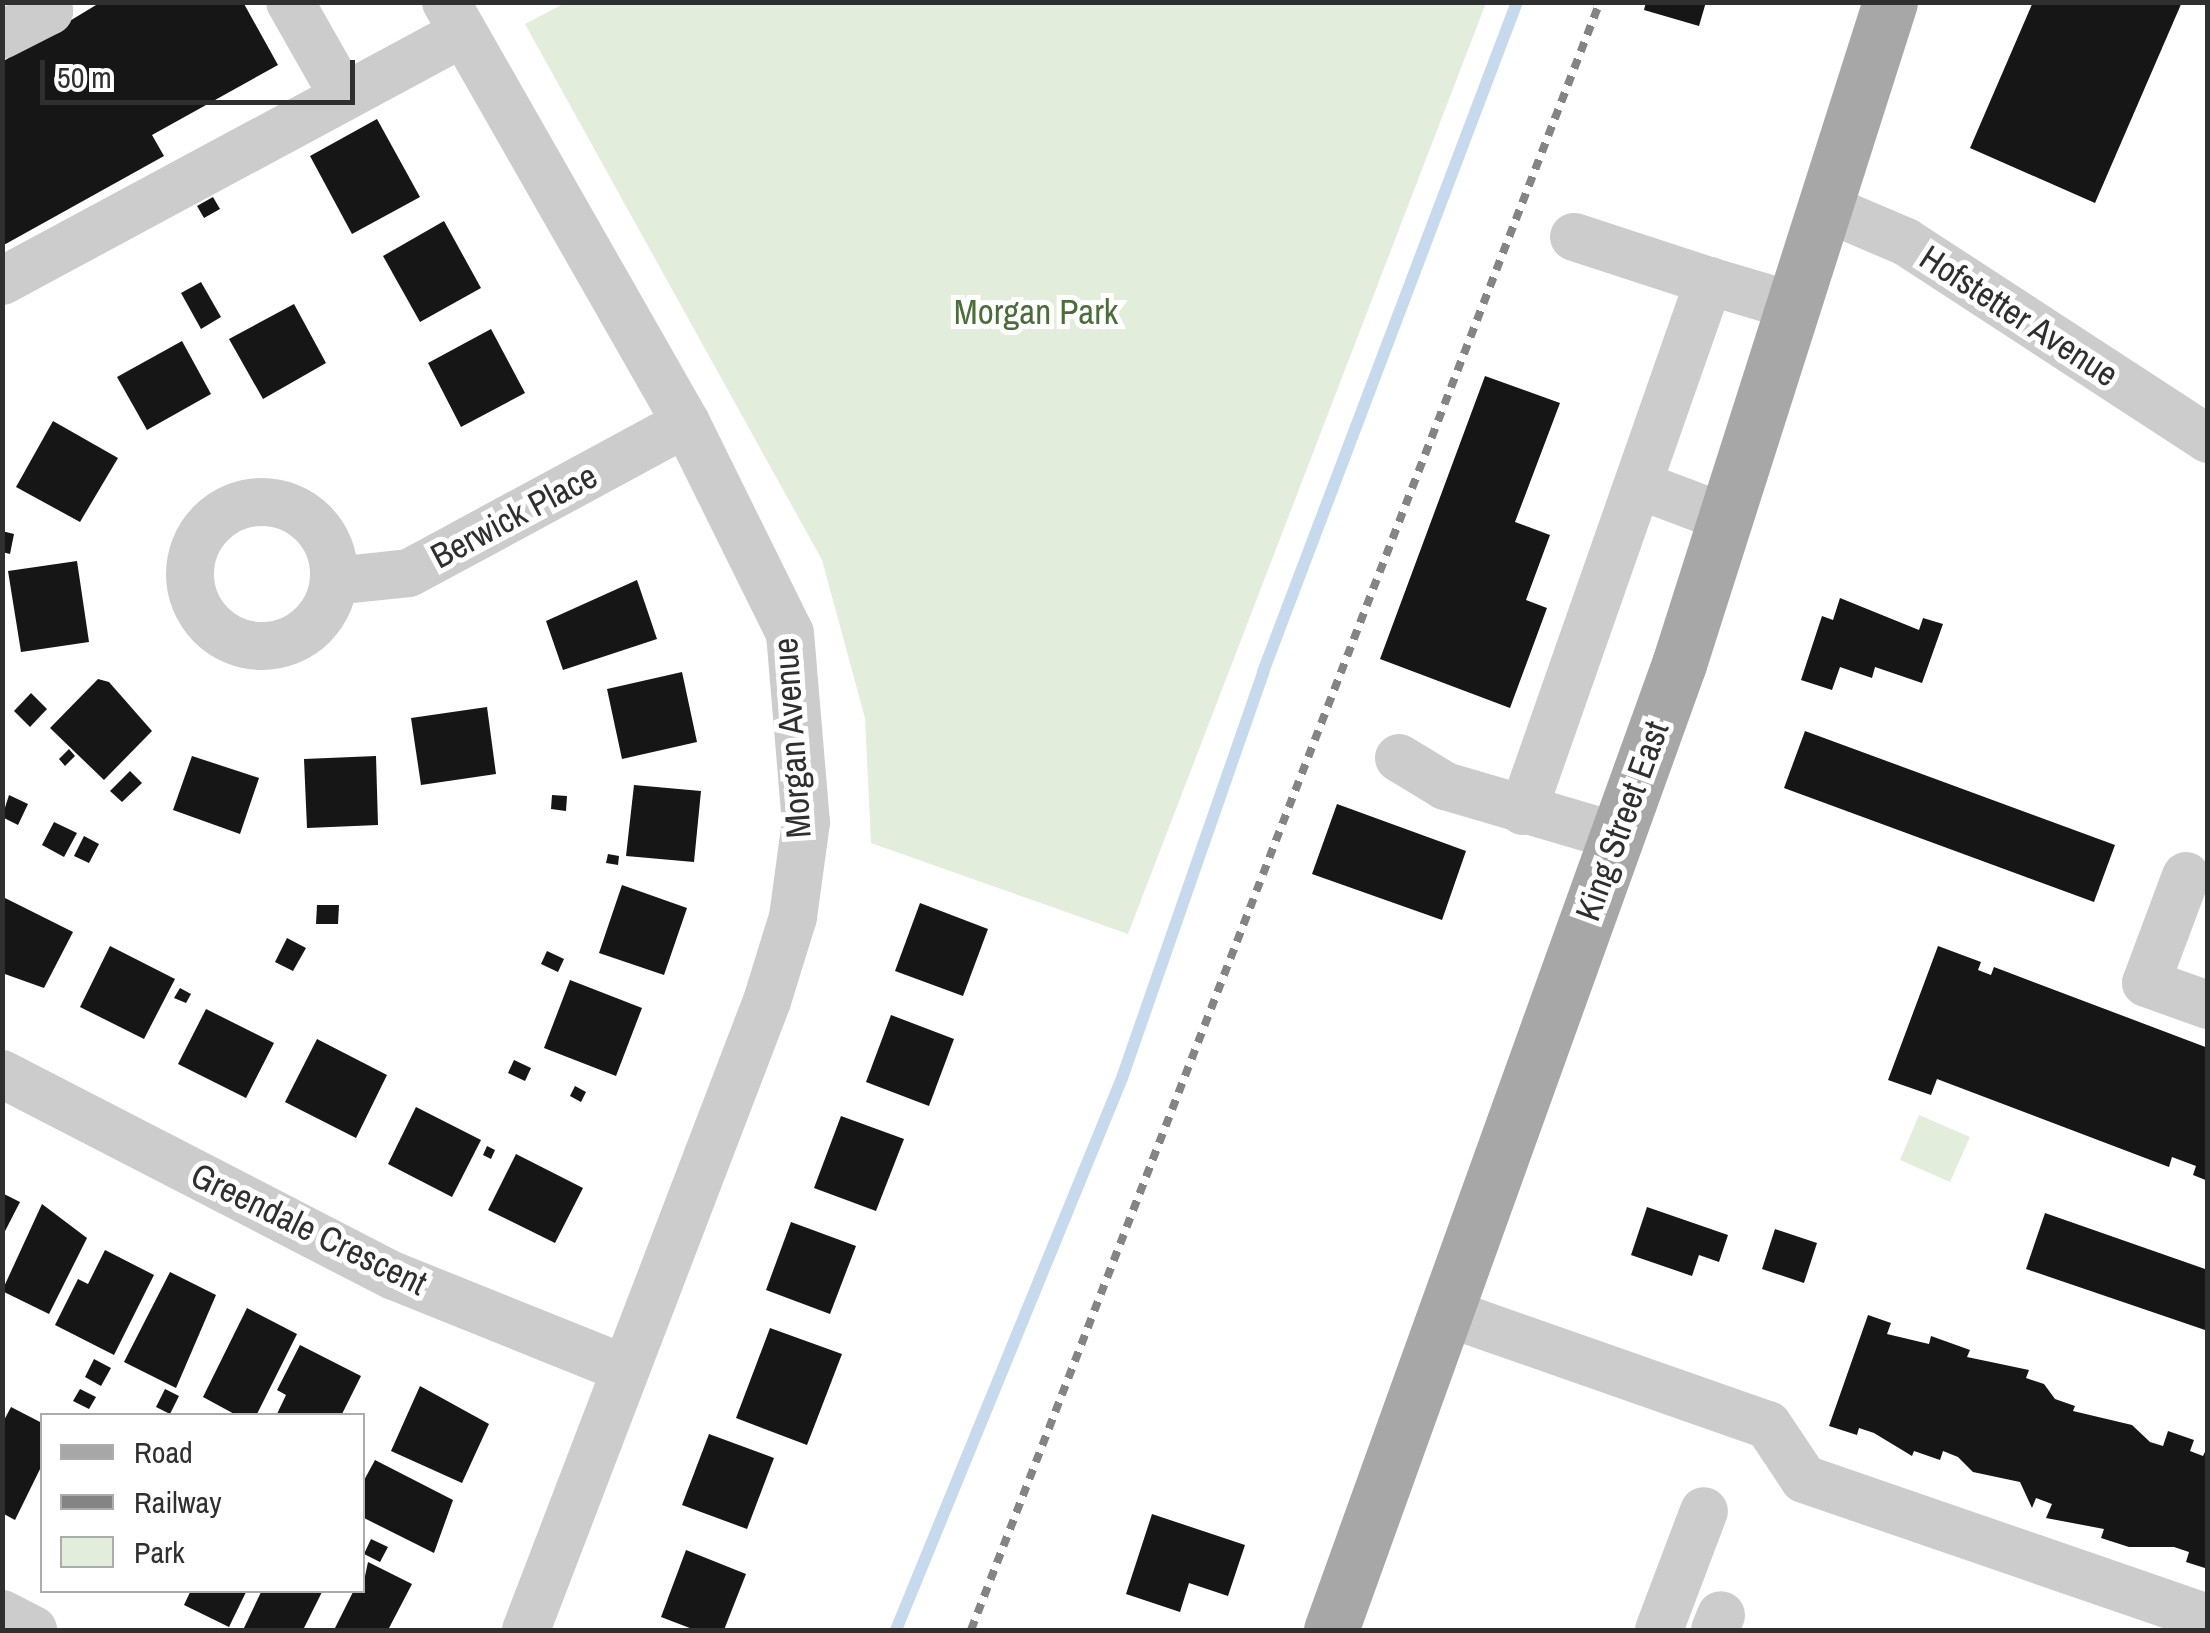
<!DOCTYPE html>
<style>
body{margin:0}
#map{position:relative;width:2210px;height:1633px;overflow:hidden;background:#fff;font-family:"Archivo Narrow",sans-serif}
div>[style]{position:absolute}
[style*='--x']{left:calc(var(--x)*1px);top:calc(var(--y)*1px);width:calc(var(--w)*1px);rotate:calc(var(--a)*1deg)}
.green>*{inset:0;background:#e3eddc}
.stream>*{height:12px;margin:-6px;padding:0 6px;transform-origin:6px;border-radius:6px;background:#c7d9ed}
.building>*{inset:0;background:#161616}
.minor>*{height:48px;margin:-24px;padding:0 24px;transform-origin:24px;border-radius:24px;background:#ccc}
.minor>.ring{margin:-24px;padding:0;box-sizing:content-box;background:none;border:48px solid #ccc;border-radius:50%}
.major>*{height:55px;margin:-27.5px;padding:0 27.5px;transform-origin:27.5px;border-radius:27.5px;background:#a7a7a7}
.rail>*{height:8px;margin-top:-4px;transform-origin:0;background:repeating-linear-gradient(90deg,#848484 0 10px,transparent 0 18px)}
span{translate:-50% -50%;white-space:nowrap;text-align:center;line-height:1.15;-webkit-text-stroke:10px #fff;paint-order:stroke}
.park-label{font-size:35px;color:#4a6d3a}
.street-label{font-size:35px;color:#2f2f2f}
.frame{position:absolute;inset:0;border:5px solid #2f2f2f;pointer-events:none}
.legend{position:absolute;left:40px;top:1413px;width:325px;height:180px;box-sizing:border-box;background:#fff;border:2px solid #acacac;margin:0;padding:12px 18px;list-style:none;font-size:30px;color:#2f2f2f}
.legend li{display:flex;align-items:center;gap:20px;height:50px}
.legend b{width:50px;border:2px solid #acacac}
.scale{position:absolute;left:40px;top:60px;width:315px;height:45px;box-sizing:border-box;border:5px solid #2f2f2f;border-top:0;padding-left:12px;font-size:30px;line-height:35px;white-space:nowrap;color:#2f2f2f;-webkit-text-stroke:8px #fff;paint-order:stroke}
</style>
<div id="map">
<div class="green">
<i style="clip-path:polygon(565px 3px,1486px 3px,1128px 934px,871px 843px,865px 718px,822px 560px,525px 24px)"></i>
<i style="clip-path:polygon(1919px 1115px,1970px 1137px,1950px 1182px,1900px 1160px)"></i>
</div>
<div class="stream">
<i style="--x:896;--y:1630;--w:596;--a:-67.73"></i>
<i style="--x:1122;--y:1078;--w:430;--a:-70.8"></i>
<i style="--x:1263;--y:672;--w:717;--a:-69.24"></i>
</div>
<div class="building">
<i style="clip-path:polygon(101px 2px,243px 2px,278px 65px,152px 135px,164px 156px,2px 246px,2px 62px)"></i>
<i style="clip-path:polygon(1646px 2px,1706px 2px,1699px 26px,1644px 10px)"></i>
<i style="clip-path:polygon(2033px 2px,2182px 2px,2095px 203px,1970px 148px)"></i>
<i style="clip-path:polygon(377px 119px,420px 197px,352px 234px,310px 156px)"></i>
<i style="clip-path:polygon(213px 197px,220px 209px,204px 218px,197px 206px)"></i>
<i style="clip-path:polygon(444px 221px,481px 288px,420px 322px,383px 256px)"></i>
<i style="clip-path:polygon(201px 282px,221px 317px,201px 329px,181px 293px)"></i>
<i style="clip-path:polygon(294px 304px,326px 363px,263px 399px,229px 339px)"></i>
<i style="clip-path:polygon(491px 329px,525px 393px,461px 427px,428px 363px)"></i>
<i style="clip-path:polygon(182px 341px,211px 394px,147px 430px,117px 377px)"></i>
<i style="clip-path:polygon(1485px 376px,1560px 403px,1515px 522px,1550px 535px,1526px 600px,1547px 608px,1510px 708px,1380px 659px)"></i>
<i style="clip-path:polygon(53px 421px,118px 458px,80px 522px,16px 487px)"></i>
<i style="clip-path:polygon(2px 531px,14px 534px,10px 554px,2px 552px)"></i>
<i style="clip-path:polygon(77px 561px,89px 642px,21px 652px,8px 571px)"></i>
<i style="clip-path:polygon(637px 580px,657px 639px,563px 670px,546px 621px)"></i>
<i style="clip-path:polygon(1840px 598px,1919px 630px,1923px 618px,1943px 624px,1922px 683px,1875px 667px,1872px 678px,1840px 667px,1832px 690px,1801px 680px,1822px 616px,1833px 620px)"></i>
<i style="clip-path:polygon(682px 672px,697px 742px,622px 759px,607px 689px)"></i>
<i style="clip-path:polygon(98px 679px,109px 682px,152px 731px,104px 780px,50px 728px)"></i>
<i style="clip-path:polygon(31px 693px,47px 709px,30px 727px,14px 711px)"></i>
<i style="clip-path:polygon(487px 707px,496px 774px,421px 785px,411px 718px)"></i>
<i style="clip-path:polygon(1805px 731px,2115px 845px,2094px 902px,1784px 788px)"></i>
<i style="clip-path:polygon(69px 749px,75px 756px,65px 766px,59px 759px)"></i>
<i style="clip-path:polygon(192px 756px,259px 778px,240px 834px,173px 810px)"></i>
<i style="clip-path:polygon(376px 756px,378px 825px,307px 828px,304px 759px)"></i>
<i style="clip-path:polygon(130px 771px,142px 783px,122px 802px,110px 791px)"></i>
<i style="clip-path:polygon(634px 785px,701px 791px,694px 862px,626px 856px)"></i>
<i style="clip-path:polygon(9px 795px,28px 804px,18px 825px,2px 817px)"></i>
<i style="clip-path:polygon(552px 795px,567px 796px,566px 811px,551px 809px)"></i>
<i style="clip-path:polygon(1337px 804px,1466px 851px,1442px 920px,1312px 874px)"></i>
<i style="clip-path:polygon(54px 822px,77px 833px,64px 857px,42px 845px)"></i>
<i style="clip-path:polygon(84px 836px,99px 844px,89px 863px,74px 856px)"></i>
<i style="clip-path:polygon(608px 854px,619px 856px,618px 865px,606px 863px)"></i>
<i style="clip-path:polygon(622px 885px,687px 908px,664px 975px,599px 953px)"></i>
<i style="clip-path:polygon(5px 898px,73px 932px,44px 988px,2px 973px)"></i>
<i style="clip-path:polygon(920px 903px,988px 929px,963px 996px,895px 971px)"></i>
<i style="clip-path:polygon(317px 905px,339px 905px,338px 924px,316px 924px)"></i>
<i style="clip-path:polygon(287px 938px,306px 948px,293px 971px,275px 962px)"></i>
<i style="clip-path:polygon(110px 946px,175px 979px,144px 1039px,80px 1007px)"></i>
<i style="clip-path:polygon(1938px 946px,1981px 962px,1978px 970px,1991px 975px,1994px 967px,2208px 1048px,2208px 1181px,2193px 1175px,2196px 1166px,2172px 1157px,2169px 1167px,1937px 1079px,1931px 1095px,1888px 1080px)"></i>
<i style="clip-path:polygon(547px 951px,564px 959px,558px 972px,541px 964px)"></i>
<i style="clip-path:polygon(570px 980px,642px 1008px,616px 1076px,544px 1048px)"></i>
<i style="clip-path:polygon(180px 988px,191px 994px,186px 1003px,174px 998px)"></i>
<i style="clip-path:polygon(206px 1009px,274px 1043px,246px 1098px,178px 1064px)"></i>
<i style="clip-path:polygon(891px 1015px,954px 1039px,929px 1106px,866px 1082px)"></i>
<i style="clip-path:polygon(317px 1039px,387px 1075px,356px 1138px,285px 1102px)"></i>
<i style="clip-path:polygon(514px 1060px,531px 1068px,525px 1081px,508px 1073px)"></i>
<i style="clip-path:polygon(575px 1086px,586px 1092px,581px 1102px,570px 1096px)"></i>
<i style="clip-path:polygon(416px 1107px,481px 1140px,452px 1197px,388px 1164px)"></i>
<i style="clip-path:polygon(841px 1116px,904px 1139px,876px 1211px,814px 1188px)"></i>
<i style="clip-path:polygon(487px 1146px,495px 1150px,491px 1159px,483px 1155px)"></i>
<i style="clip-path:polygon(516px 1154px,583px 1188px,555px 1243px,488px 1210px)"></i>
<i style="clip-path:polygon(2px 1193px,20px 1202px,2px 1237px)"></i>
<i style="clip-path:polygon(42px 1204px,87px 1238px,49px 1314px,2px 1291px)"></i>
<i style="clip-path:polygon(1647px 1207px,1728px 1235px,1719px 1262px,1699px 1255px,1692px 1276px,1631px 1255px)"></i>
<i style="clip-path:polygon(2045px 1213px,2208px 1270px,2208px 1331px,2026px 1269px)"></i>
<i style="clip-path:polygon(791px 1222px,856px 1246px,830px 1314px,766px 1290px)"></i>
<i style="clip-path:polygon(1775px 1229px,1817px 1243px,1804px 1283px,1762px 1269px)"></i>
<i style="clip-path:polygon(105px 1250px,154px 1275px,114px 1355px,55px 1325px,78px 1279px,88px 1284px)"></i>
<i style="clip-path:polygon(170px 1272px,216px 1295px,176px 1388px,124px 1362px)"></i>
<i style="clip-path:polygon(247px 1308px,297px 1334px,256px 1416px,238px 1416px,203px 1397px)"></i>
<i style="clip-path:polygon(1868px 1315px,1891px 1323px,1887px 1334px,1929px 1344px,1931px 1336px,1970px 1350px,1967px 1357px,2029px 1370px,2026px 1378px,2044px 1384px,2055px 1399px,2075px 1406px,2073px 1411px,2132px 1425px,2150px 1442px,2163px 1446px,2168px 1431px,2194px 1440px,2190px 1451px,2203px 1456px,2208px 1445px,2208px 1569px,2186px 1562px,2189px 1552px,2174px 1547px,2129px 1547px,2101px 1538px,2104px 1529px,2046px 1518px,2052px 1504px,2036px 1498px,2032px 1508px,2020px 1482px,1973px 1472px,1958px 1457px,1943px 1451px,1940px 1460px,1914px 1451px,1912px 1456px,1874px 1433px,1859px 1428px,1857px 1435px,1829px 1426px)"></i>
<i style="clip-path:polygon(770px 1328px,842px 1354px,807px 1445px,736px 1418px)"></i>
<i style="clip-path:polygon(300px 1345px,361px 1376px,341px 1416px,276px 1416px,286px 1395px,277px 1390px)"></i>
<i style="clip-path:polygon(94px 1359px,111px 1368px,101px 1386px,85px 1377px)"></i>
<i style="clip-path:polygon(420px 1386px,489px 1424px,462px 1483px,391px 1451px)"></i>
<i style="clip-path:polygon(80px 1389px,96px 1397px,89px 1409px,73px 1401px)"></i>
<i style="clip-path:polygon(165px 1389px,179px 1396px,170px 1414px,156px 1407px)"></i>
<i style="clip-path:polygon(11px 1407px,42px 1423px,42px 1465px,15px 1520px,2px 1513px,2px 1424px)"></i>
<i style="clip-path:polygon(709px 1434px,774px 1458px,747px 1529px,682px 1505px)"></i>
<i style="clip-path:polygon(375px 1460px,453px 1500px,434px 1553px,362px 1517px,362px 1484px)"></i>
<i style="clip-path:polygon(1152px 1514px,1245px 1545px,1228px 1596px,1189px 1583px,1180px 1612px,1126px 1594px)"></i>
<i style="clip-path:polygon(371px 1539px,388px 1547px,380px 1562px,364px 1554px)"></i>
<i style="clip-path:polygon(686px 1550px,746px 1574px,724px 1630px,695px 1630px,661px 1617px)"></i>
<i style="clip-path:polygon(368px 1562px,412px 1584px,388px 1630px,334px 1630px,354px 1590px,362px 1590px)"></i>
<i style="clip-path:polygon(191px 1590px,247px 1590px,229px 1627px,184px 1605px)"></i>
<i style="clip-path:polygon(262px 1590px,323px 1590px,303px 1630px,243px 1630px)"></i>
</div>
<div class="minor">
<i style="--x:290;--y:2;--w:109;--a:60.4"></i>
<i style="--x:446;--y:2;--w:485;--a:60.3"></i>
<i style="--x:686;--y:423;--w:234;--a:63.7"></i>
<i style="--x:790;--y:633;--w:190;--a:85.2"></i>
<i style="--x:806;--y:822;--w:96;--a:97.8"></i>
<i style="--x:793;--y:917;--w:88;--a:107.2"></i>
<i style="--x:767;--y:1001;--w:674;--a:110.96"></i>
<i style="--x:2;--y:35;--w:53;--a:-27.1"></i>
<i style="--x:49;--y:11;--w:10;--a:-119"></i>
<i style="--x:1824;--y:207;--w:89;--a:23.1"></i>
<i style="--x:1906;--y:242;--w:361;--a:33.1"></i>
<i style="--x:2;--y:281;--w:523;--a:-28.28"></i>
<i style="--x:1709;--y:281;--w:88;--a:16.6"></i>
<i style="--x:1641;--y:486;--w:91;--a:20.6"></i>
<i class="ring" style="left:190px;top:502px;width:96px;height:96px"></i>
<i style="--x:334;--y:581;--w:75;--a:-6.1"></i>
<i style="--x:409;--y:573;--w:315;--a:-28.4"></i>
<i style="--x:1399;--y:758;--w:54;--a:31.3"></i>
<i style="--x:1445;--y:786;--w:178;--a:16.3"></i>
<i style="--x:1523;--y:811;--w:562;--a:-70.66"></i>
<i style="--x:1709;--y:281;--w:142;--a:-161.9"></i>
<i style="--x:2186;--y:876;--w:114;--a:110.5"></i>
<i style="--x:2146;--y:983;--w:66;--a:19.5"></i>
<i style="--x:2;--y:1074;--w:441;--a:27.3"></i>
<i style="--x:394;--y:1276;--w:247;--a:21.9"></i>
<i style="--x:1445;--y:1312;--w:342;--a:19.3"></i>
<i style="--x:1768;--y:1425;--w:65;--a:56.3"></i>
<i style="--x:1804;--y:1479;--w:427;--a:19"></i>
<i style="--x:2;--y:1614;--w:35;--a:27"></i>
<i style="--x:1659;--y:1630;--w:127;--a:-69.3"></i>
<i style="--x:1715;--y:1630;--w:16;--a:-68"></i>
</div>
<div class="major">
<i style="--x:1331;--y:1630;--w:1027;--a:-70.19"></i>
<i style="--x:1679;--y:664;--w:695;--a:-72.32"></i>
</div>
<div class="rail">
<i style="--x:971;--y:1630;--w:1745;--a:-68.88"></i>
</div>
<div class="park-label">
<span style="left:1036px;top:312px">Morgan Park</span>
</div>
<div class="street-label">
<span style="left:2019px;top:316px;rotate:33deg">Hofstetter Avenue</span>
<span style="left:514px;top:516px;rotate:-28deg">Berwick Place</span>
<span style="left:792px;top:738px;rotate:-94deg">Morgan Avenue</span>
<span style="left:1622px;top:821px;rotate:-70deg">King Street East</span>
<span style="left:309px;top:1229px;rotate:26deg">Greendale Crescent</span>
</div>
<div class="frame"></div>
<ul class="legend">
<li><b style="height:12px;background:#a7a7a7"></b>Road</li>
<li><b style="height:12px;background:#848484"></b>Railway</li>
<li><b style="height:28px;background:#e3eddc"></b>Park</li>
</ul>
<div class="scale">50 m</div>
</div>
